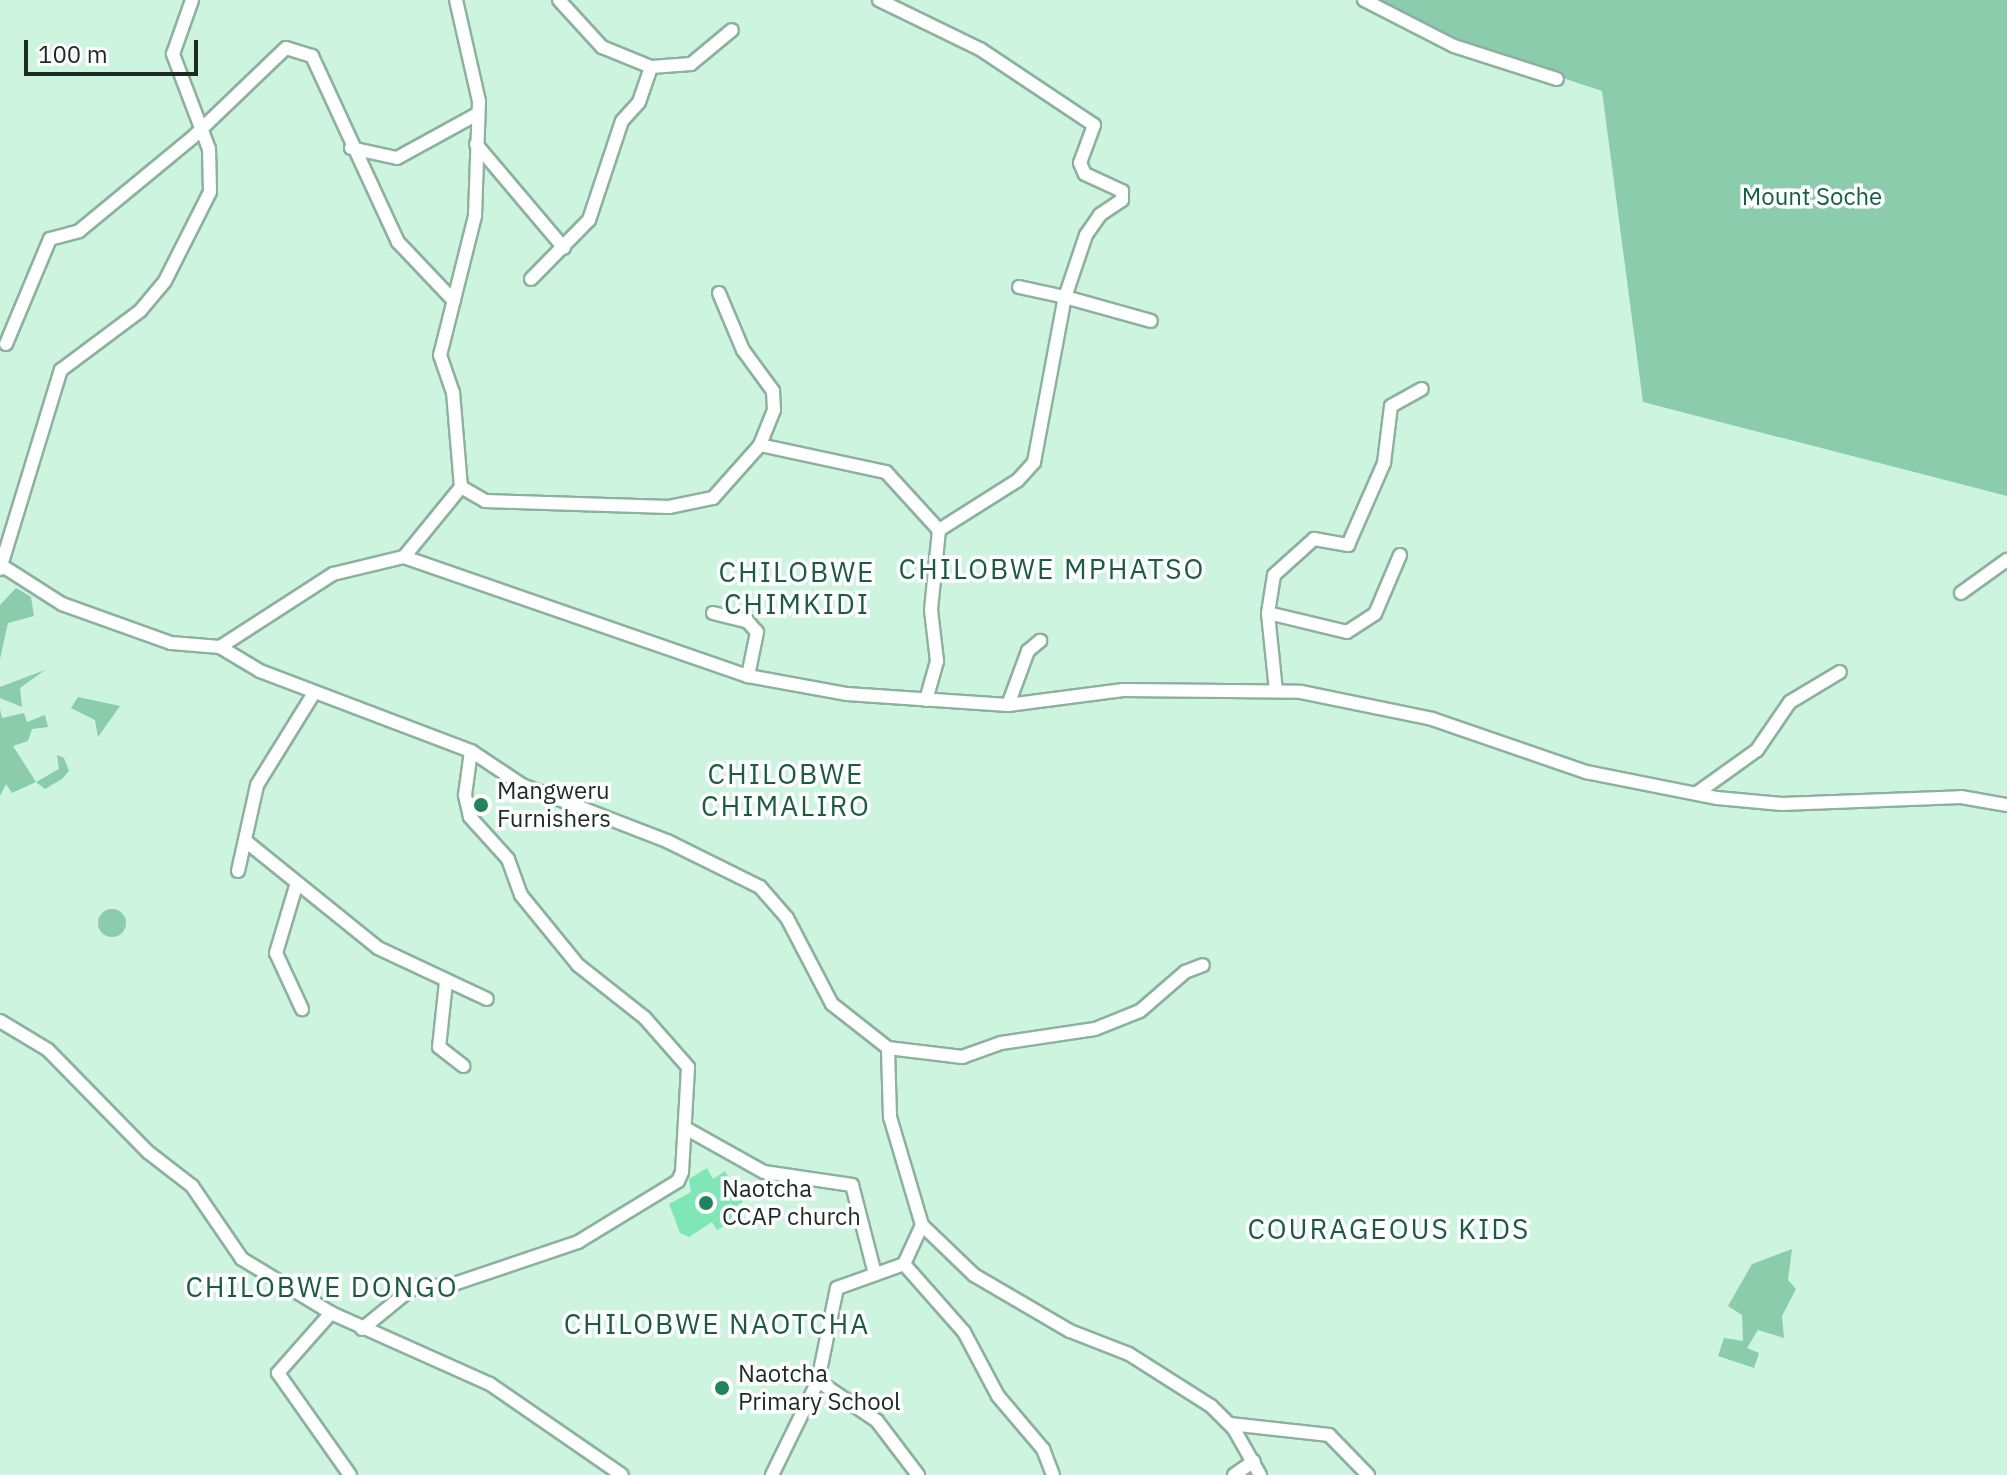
<!DOCTYPE html>
<style>
body{margin:0}
#map{position:relative;width:2007px;height:1475px;overflow:hidden;background:#ccf4df;font-family:"IBM Plex Sans",sans-serif}
div>[style]{position:absolute}
[style*='--x']{left:calc(var(--x)*1px);top:calc(var(--y)*1px);width:calc(var(--w)*1px);rotate:calc(var(--a)*1deg)}
.green>*{inset:0;background:#8bccac}
.round{border-radius:50%}
.building>*{inset:0;background:#7fe7b6}
.roads{filter:drop-shadow(2px 0 #8cb19e) drop-shadow(-2px 0 #8cb19e) drop-shadow(0 2px #8cb19e) drop-shadow(0 -2px #8cb19e)}
.street>*{height:12px;margin:-6px;padding:0 6px;transform-origin:6px;border-radius:6px;background:#fff}
.dots>*{width:22px;height:22px;translate:-50% -50%;box-sizing:border-box;border:4px solid #fff;border-radius:50%}
span{translate:-50% -50%;white-space:nowrap;text-align:center;line-height:1.15;-webkit-text-stroke:7px #fff;paint-order:stroke}
.park-label{font-size:24px;color:#0f6143}
.poi-label{font-size:24px;color:#1c2b23}
.left{translate:0 -50%;text-align:left}
.quarter-label{font-size:28px;color:#1a5c41;letter-spacing:2px}
.scale{position:absolute;left:24px;top:40px;width:174px;height:36px;box-sizing:border-box;border:4px solid #1c2b23;border-top:0;padding-left:10px;font-size:24px;line-height:28px;white-space:nowrap;color:#1c2b23;-webkit-text-stroke:6px #fff;paint-order:stroke}
</style>
<div id="map">
<div class="green">
<i style="clip-path:polygon(1373px 0,2007px 0,2007px 496px,1643px 402px,1602px 91px,1451px 41px)"></i>
<i style="clip-path:polygon(16px 588px,31px 597px,34px 616px,8px 623px,0 659px,0 605px)"></i>
<i style="clip-path:polygon(45px 670px,20px 688px,22px 707px,0 698px,0 687px)"></i>
<i style="clip-path:polygon(78px 697px,120px 706px,98px 737px,95px 720px,71px 708px)"></i>
<i style="clip-path:polygon(0 709px,2px 718px,24px 713px,27px 722px,45px 715px,48px 727px,32px 729px,28px 741px,13px 746px,36px 782px,59px 769px,57px 755px,64px 758px,69px 771px,62px 779px,45px 789px,36px 782px,12px 793px,6px 784px,0 796px)"></i>
<i class="round" style="left:98px;top:909px;width:28px;height:28px"></i>
<i style="clip-path:polygon(1792px 1249px,1788px 1280px,1796px 1289px,1782px 1316px,1784px 1338px,1758px 1330px,1747px 1348px,1759px 1353px,1754px 1368px,1718px 1356px,1724px 1338px,1743px 1341px,1742px 1315px,1728px 1306px,1752px 1264px)"></i>
</div>
<div class="building">
<i style="clip-path:polygon(707px 1168px,713px 1179px,725px 1171px,743px 1202px,730px 1210px,736px 1219px,717px 1230px,712px 1222px,689px 1237px,680px 1233px,669px 1204px,691px 1192px,689px 1179px)"></i>
</div>
<div class="roads">
<div class="street">
<i style="--x:456;--y:0;--w:104;--a:77.2"></i>
<i style="--x:479;--y:101;--w:115;--a:92"></i>
<i style="--x:475;--y:216;--w:143;--a:104.1"></i>
<i style="--x:440;--y:355;--w:39;--a:71"></i>
<i style="--x:453;--y:392;--w:95;--a:85.2"></i>
<i style="--x:461;--y:487;--w:28;--a:30"></i>
<i style="--x:485;--y:501;--w:184;--a:1.9"></i>
<i style="--x:669;--y:507;--w:45;--a:-11.6"></i>
<i style="--x:713;--y:498;--w:71;--a:-48.4"></i>
<i style="--x:559;--y:0;--w:64;--a:47.5"></i>
<i style="--x:602;--y:47;--w:53;--a:22.2"></i>
<i style="--x:651;--y:67;--w:40;--a:-4.3"></i>
<i style="--x:691;--y:64;--w:53;--a:-39.7"></i>
<i style="--x:879;--y:0;--w:112;--a:25.9"></i>
<i style="--x:980;--y:49;--w:137;--a:33.7"></i>
<i style="--x:1094;--y:125;--w:40;--a:110.2"></i>
<i style="--x:1080;--y:163;--w:12;--a:66"></i>
<i style="--x:1085;--y:174;--w:41;--a:24.7"></i>
<i style="--x:1122;--y:191;--w:9;--a:90"></i>
<i style="--x:1122;--y:200;--w:27;--a:146"></i>
<i style="--x:1100;--y:215;--w:24;--a:125"></i>
<i style="--x:1086;--y:235;--w:65;--a:108.7"></i>
<i style="--x:1065;--y:297;--w:47;--a:-167.7"></i>
<i style="--x:1364;--y:0;--w:101;--a:27.1"></i>
<i style="--x:1454;--y:46;--w:108;--a:17.8"></i>
<i style="--x:476;--y:144;--w:136;--a:49.8"></i>
<i style="--x:351;--y:148;--w:47;--a:12.3"></i>
<i style="--x:397;--y:158;--w:91;--a:-28.8"></i>
<i style="--x:531;--y:279;--w:83;--a:-45.5"></i>
<i style="--x:589;--y:220;--w:104;--a:-71.6"></i>
<i style="--x:622;--y:121;--w:25;--a:-48"></i>
<i style="--x:639;--y:102;--w:37;--a:-71"></i>
<i style="--x:719;--y:293;--w:62;--a:67.2"></i>
<i style="--x:743;--y:350;--w:51;--a:53.8"></i>
<i style="--x:773;--y:391;--w:19;--a:87"></i>
<i style="--x:774;--y:410;--w:38;--a:112"></i>
<i style="--x:760;--y:445;--w:129;--a:12.1"></i>
<i style="--x:886;--y:472;--w:79;--a:47.6"></i>
<i style="--x:6;--y:344;--w:114;--a:-67.3"></i>
<i style="--x:50;--y:239;--w:30;--a:-15"></i>
<i style="--x:79;--y:231;--w:146;--a:-39.5"></i>
<i style="--x:192;--y:138;--w:130;--a:-43.8"></i>
<i style="--x:286;--y:48;--w:27;--a:17"></i>
<i style="--x:312;--y:56;--w:205;--a:65.2"></i>
<i style="--x:398;--y:242;--w:81;--a:46.5"></i>
<i style="--x:939;--y:530;--w:93;--a:-32.3"></i>
<i style="--x:1018;--y:480;--w:24;--a:-48"></i>
<i style="--x:1034;--y:462;--w:168;--a:-79.4"></i>
<i style="--x:1065;--y:297;--w:89;--a:15.6"></i>
<i style="--x:404;--y:557;--w:90;--a:-50.8"></i>
<i style="--x:1;--y:565;--w:72;--a:32.6"></i>
<i style="--x:62;--y:604;--w:116;--a:19.7"></i>
<i style="--x:171;--y:643;--w:49;--a:4.7"></i>
<i style="--x:220;--y:647;--w:135;--a:-32.9"></i>
<i style="--x:333;--y:574;--w:73;--a:-13.5"></i>
<i style="--x:404;--y:557;--w:364;--a:19.1"></i>
<i style="--x:748;--y:676;--w:101;--a:10.3"></i>
<i style="--x:847;--y:694;--w:161;--a:3.9"></i>
<i style="--x:1008;--y:705;--w:116;--a:-7.4"></i>
<i style="--x:1123;--y:690;--w:178;--a:0.6"></i>
<i style="--x:1301;--y:692;--w:134;--a:11.6"></i>
<i style="--x:1432;--y:719;--w:163;--a:19"></i>
<i style="--x:1586;--y:772;--w:134;--a:11.2"></i>
<i style="--x:1717;--y:798;--w:65;--a:5.3"></i>
<i style="--x:1782;--y:804;--w:179;--a:-2.2"></i>
<i style="--x:1961;--y:797;--w:47;--a:9.9"></i>
<i style="--x:0;--y:569;--w:208;--a:-73"></i>
<i style="--x:61;--y:370;--w:99;--a:-36.8"></i>
<i style="--x:140;--y:311;--w:39;--a:-50"></i>
<i style="--x:165;--y:281;--w:100;--a:-63.2"></i>
<i style="--x:210;--y:192;--w:43;--a:-91.3"></i>
<i style="--x:209;--y:149;--w:102;--a:-110.8"></i>
<i style="--x:173;--y:54;--w:57;--a:-70.6"></i>
<i style="--x:1961;--y:593;--w:57;--a:-35.7"></i>
<i style="--x:713;--y:613;--w:36;--a:14"></i>
<i style="--x:748;--y:622;--w:13;--a:48"></i>
<i style="--x:757;--y:632;--w:45;--a:101.6"></i>
<i style="--x:1268;--y:613;--w:81;--a:13.5"></i>
<i style="--x:1347;--y:632;--w:33;--a:-33"></i>
<i style="--x:1375;--y:614;--w:64;--a:-67"></i>
<i style="--x:220;--y:647;--w:47;--a:31"></i>
<i style="--x:260;--y:671;--w:226;--a:20.8"></i>
<i style="--x:471;--y:751;--w:61;--a:33.7"></i>
<i style="--x:522;--y:785;--w:155;--a:21.1"></i>
<i style="--x:667;--y:841;--w:104;--a:26.3"></i>
<i style="--x:760;--y:887;--w:41;--a:48.9"></i>
<i style="--x:787;--y:918;--w:97;--a:62.4"></i>
<i style="--x:832;--y:1004;--w:71;--a:38.2"></i>
<i style="--x:888;--y:1048;--w:75;--a:6.9"></i>
<i style="--x:962;--y:1057;--w:41;--a:-19.7"></i>
<i style="--x:1001;--y:1043;--w:95;--a:-8.5"></i>
<i style="--x:1095;--y:1029;--w:48;--a:-21.8"></i>
<i style="--x:1140;--y:1011;--w:60;--a:-40.9"></i>
<i style="--x:1185;--y:972;--w:19;--a:-21"></i>
<i style="--x:1276;--y:691;--w:78;--a:-95.9"></i>
<i style="--x:1268;--y:613;--w:38;--a:-81"></i>
<i style="--x:1274;--y:575;--w:54;--a:-42"></i>
<i style="--x:1314;--y:539;--w:35;--a:10"></i>
<i style="--x:1348;--y:545;--w:90;--a:-66.3"></i>
<i style="--x:1384;--y:463;--w:57;--a:-83"></i>
<i style="--x:1391;--y:406;--w:35;--a:-29"></i>
<i style="--x:926;--y:700;--w:41;--a:-74.2"></i>
<i style="--x:937;--y:661;--w:51;--a:-96.7"></i>
<i style="--x:931;--y:610;--w:80;--a:-84.3"></i>
<i style="--x:1008;--y:705;--w:58;--a:-69.7"></i>
<i style="--x:1028;--y:651;--w:16;--a:-40"></i>
<i style="--x:1697;--y:793;--w:74;--a:-35.6"></i>
<i style="--x:1757;--y:750;--w:58;--a:-55.5"></i>
<i style="--x:1790;--y:702;--w:58;--a:-31"></i>
<i style="--x:248;--y:843;--w:167;--a:38.9"></i>
<i style="--x:378;--y:948;--w:120;--a:25.1"></i>
<i style="--x:238;--y:871;--w:88;--a:-77.5"></i>
<i style="--x:257;--y:785;--w:108;--a:-58.2"></i>
<i style="--x:296;--y:886;--w:70;--a:106.6"></i>
<i style="--x:276;--y:953;--w:62;--a:65.1"></i>
<i style="--x:446;--y:982;--w:65;--a:96.1"></i>
<i style="--x:439;--y:1047;--w:31;--a:38"></i>
<i style="--x:0;--y:1021;--w:56;--a:31.1"></i>
<i style="--x:48;--y:1050;--w:143;--a:45.6"></i>
<i style="--x:148;--y:1152;--w:56;--a:37.7"></i>
<i style="--x:192;--y:1186;--w:88;--a:55.6"></i>
<i style="--x:242;--y:1259;--w:104;--a:31.2"></i>
<i style="--x:331;--y:1313;--w:174;--a:24.1"></i>
<i style="--x:490;--y:1384;--w:160;--a:34.6"></i>
<i style="--x:687;--y:1129;--w:88;--a:29.2"></i>
<i style="--x:764;--y:1172;--w:89;--a:8.4"></i>
<i style="--x:852;--y:1185;--w:88;--a:75.5"></i>
<i style="--x:922;--y:1225;--w:72;--a:43.9"></i>
<i style="--x:974;--y:1275;--w:111;--a:30.3"></i>
<i style="--x:1070;--y:1331;--w:63;--a:21.3"></i>
<i style="--x:1129;--y:1354;--w:97;--a:32.4"></i>
<i style="--x:1211;--y:1406;--w:33;--a:45"></i>
<i style="--x:1234;--y:1429;--w:53;--a:60.5"></i>
<i style="--x:904;--y:1264;--w:91;--a:48.6"></i>
<i style="--x:964;--y:1332;--w:72;--a:62"></i>
<i style="--x:998;--y:1396;--w:70;--a:49.7"></i>
<i style="--x:1043;--y:1449;--w:28;--a:69"></i>
<i style="--x:331;--y:1313;--w:80;--a:131.5"></i>
<i style="--x:278;--y:1373;--w:125;--a:54.8"></i>
<i style="--x:362;--y:1329;--w:63;--a:-39.2"></i>
<i style="--x:411;--y:1289;--w:43;--a:-6.6"></i>
<i style="--x:454;--y:1284;--w:131;--a:-18.7"></i>
<i style="--x:578;--y:1242;--w:117;--a:-31.4"></i>
<i style="--x:678;--y:1181;--w:10;--a:-66"></i>
<i style="--x:682;--y:1172;--w:105;--a:-86.7"></i>
<i style="--x:688;--y:1067;--w:65;--a:-131.3"></i>
<i style="--x:645;--y:1018;--w:85;--a:-141.7"></i>
<i style="--x:578;--y:965;--w:90;--a:-129.2"></i>
<i style="--x:521;--y:895;--w:38;--a:-110"></i>
<i style="--x:508;--y:859;--w:57;--a:-132.1"></i>
<i style="--x:470;--y:817;--w:23;--a:-103"></i>
<i style="--x:465;--y:795;--w:44;--a:-82.2"></i>
<i style="--x:818;--y:1381;--w:71;--a:34.1"></i>
<i style="--x:877;--y:1421;--w:68;--a:52.8"></i>
<i style="--x:1230;--y:1424;--w:100;--a:6.3"></i>
<i style="--x:1329;--y:1435;--w:56;--a:45.7"></i>
<i style="--x:772;--y:1475;--w:105;--a:-63.9"></i>
<i style="--x:818;--y:1381;--w:95;--a:-78.5"></i>
<i style="--x:837;--y:1288;--w:71;--a:-19.7"></i>
<i style="--x:904;--y:1264;--w:43;--a:-65.2"></i>
<i style="--x:922;--y:1225;--w:113;--a:-106.5"></i>
<i style="--x:890;--y:1117;--w:69;--a:-91.7"></i>
<i style="--x:1234;--y:1475;--w:24;--a:-35"></i>
</div>
</div>
<div class="dots">
<i style="left:481px;top:805px;background:#1f835c"></i>
<i style="left:706px;top:1203px;background:#1f835c"></i>
<i style="left:722px;top:1388px;background:#1f835c"></i>
</div>
<div class="park-label">
<span style="left:1812px;top:197px">Mount Soche</span>
</div>
<div class="poi-label">
<span class="left" style="left:497px;top:805px">Mangweru<br>Furnishers</span>
<span class="left" style="left:722px;top:1203px">Naotcha<br>CCAP church</span>
<span class="left" style="left:738px;top:1388px">Naotcha<br>Primary School</span>
</div>
<div class="quarter-label">
<span style="left:1052px;top:569px">CHILOBWE MPHATSO</span>
<span style="left:797px;top:588px">CHILOBWE<br>CHIMKIDI</span>
<span style="left:786px;top:790px">CHILOBWE<br>CHIMALIRO</span>
<span style="left:1389px;top:1229px">COURAGEOUS KIDS</span>
<span style="left:322px;top:1287px">CHILOBWE DONGO</span>
<span style="left:717px;top:1324px">CHILOBWE NAOTCHA</span>
</div>
<div class="scale">100 m</div>
</div>
